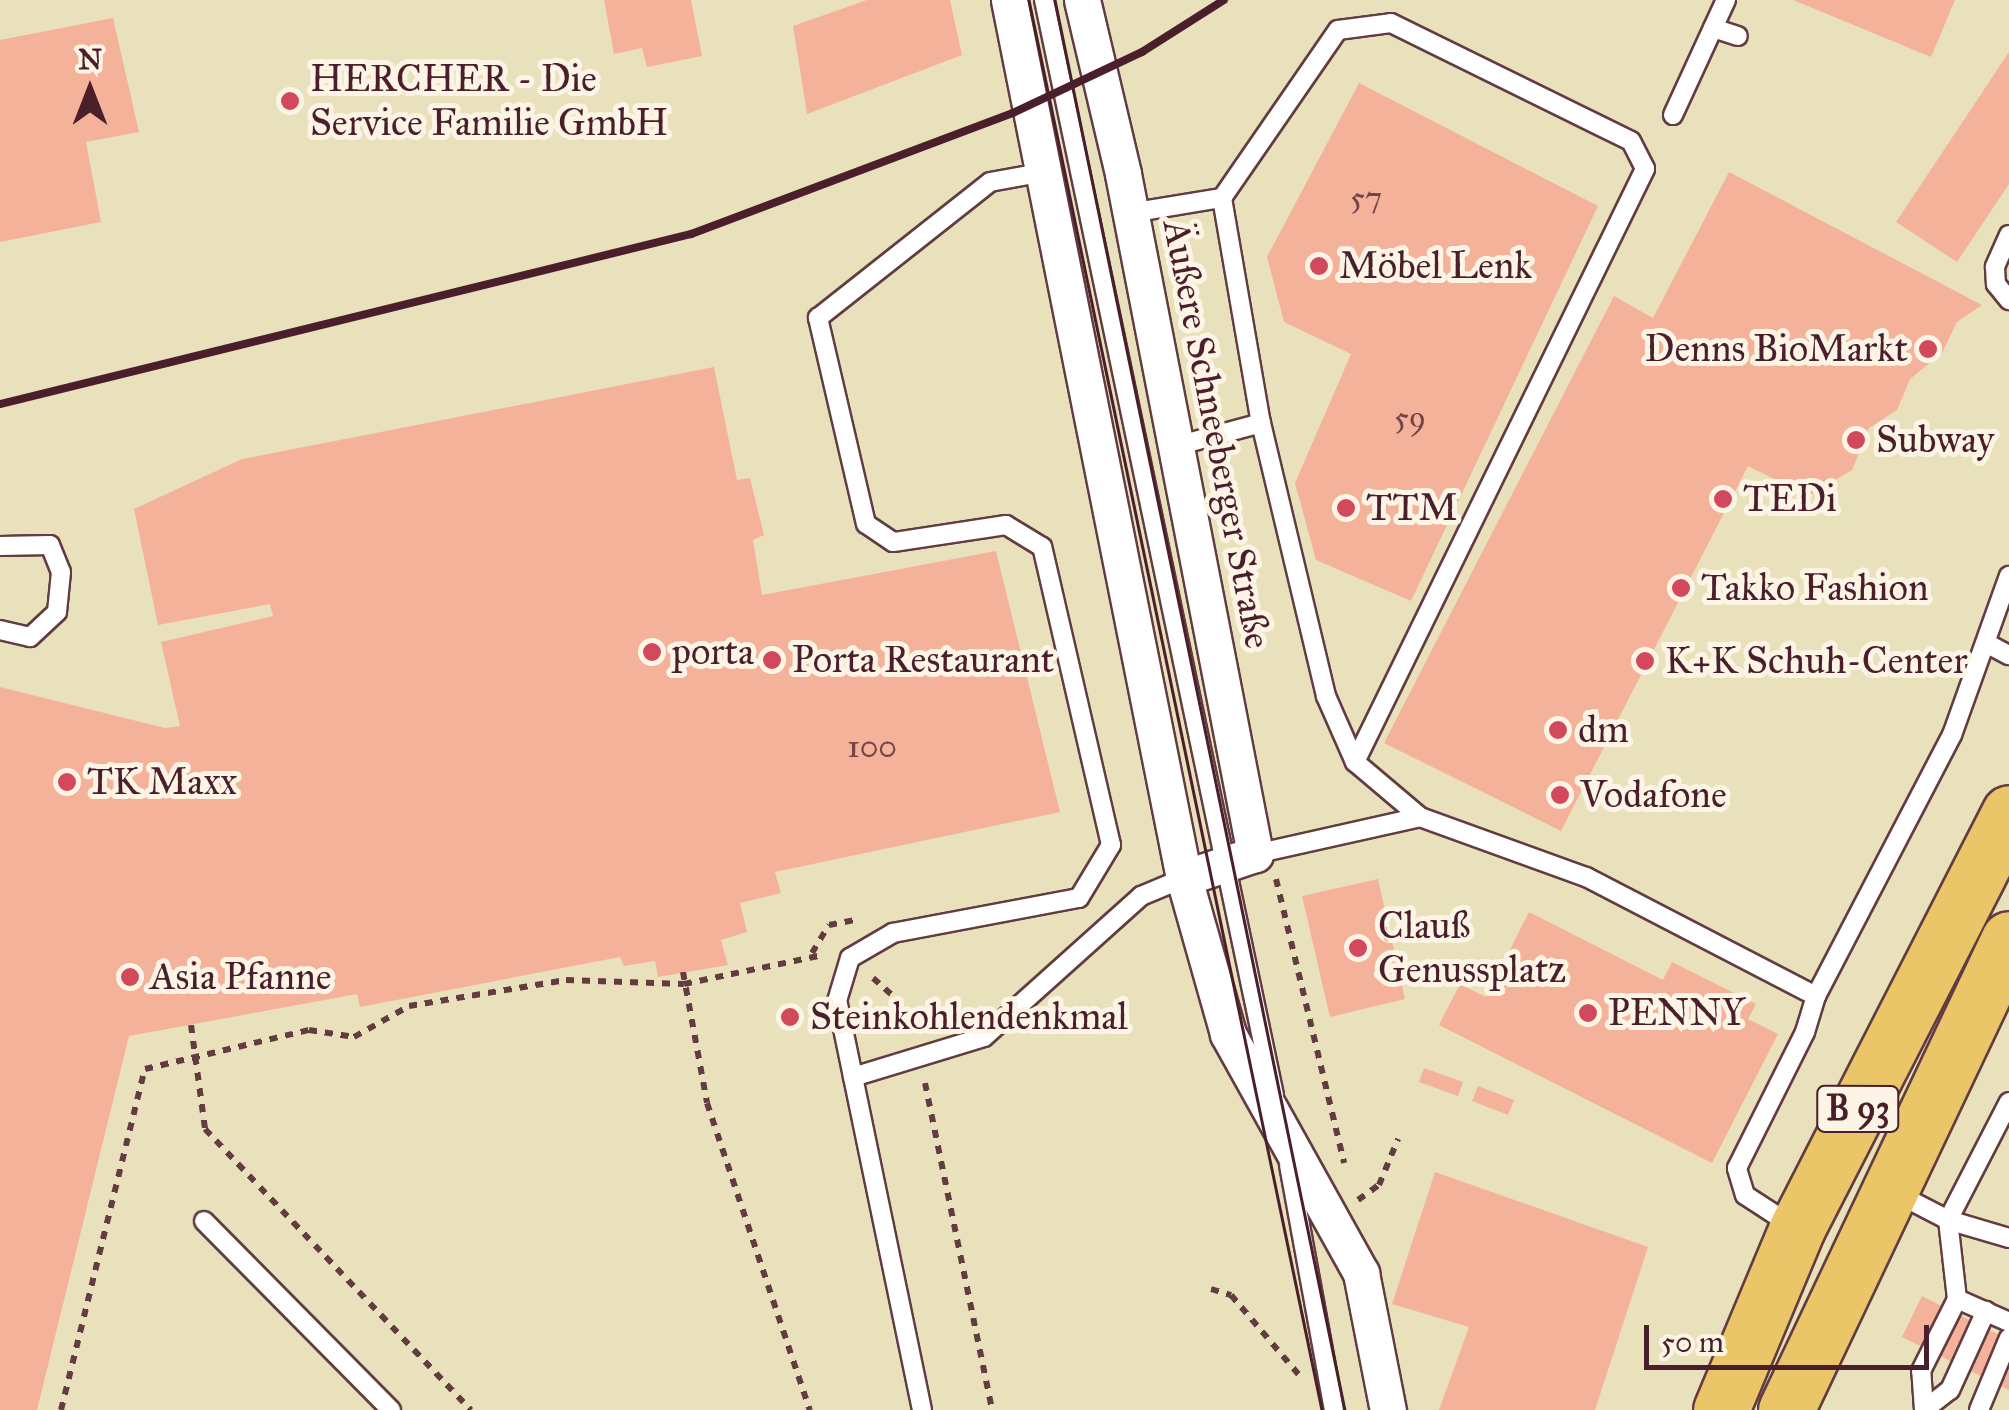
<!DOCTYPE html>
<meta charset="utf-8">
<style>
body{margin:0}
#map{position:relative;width:2009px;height:1410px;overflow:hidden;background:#e9e1bc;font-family:"IM FELL Great Primer",serif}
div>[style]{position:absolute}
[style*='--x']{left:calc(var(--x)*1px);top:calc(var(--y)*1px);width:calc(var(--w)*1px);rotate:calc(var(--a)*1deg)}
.building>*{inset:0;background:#f4b29b}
.path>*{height:6px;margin-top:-3px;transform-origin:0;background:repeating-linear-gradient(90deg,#623c41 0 8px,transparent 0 16px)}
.roads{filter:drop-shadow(2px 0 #623c41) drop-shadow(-2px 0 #623c41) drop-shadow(0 2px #623c41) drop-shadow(0 -2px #623c41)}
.lane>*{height:18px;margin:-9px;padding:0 9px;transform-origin:9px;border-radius:9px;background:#fff}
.street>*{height:35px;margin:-17.5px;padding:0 17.5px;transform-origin:17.5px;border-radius:17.5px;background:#fff}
.primary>*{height:55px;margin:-27.5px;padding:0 27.5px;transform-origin:27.5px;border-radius:27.5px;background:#eac669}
.tram>*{height:2.5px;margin:-1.25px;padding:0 1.25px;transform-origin:1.25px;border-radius:1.25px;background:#4a1f2b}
.rail>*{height:8px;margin:-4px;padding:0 4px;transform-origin:4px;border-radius:4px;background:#4a1f2b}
.dots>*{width:28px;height:28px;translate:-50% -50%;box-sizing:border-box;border:5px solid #fcf5e5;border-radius:50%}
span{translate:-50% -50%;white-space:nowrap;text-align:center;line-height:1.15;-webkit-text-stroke:10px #fcf5e5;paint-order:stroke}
.number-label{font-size:32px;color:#744447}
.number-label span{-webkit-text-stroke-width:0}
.shield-label span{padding:2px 8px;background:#fcf5e5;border:2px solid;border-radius:8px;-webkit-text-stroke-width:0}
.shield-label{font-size:35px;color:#4a1f2b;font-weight:700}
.poi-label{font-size:38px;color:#4a1f2b}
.left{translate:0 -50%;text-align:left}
.right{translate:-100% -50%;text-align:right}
.street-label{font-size:38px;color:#4a1f2b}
.north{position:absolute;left:40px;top:40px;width:100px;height:100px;-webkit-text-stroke:8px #fcf5e5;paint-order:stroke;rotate:0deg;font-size:28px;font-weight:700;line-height:40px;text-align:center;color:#4a1f2b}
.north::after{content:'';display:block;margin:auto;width:35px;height:45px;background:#4a1f2b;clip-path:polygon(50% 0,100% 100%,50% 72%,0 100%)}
.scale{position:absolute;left:1644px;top:1325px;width:285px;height:45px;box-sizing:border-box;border:5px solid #4a1f2b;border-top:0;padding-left:12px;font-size:30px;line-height:35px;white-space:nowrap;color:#4a1f2b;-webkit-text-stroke:8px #fcf5e5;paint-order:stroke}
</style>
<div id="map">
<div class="building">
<i style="clip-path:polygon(604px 0,691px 0,702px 56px,647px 67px,642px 48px,614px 54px)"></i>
<i style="clip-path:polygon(867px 0,950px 0,962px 55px,807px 114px,793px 26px)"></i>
<i style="clip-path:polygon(1793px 0,1955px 0,1931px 57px)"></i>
<i style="clip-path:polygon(113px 18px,139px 132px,86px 142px,101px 222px,0 242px,0 40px)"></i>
<i style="clip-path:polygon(2009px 52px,2009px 184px,1957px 262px,1896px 222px)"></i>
<i style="clip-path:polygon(1359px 83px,1598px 206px,1411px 601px,1316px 560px,1295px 483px,1351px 354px,1284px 322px,1267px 257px)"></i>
<i style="clip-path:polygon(1729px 172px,1982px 305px,1957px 322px,1942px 353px,1910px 379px,1897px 410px,1869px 428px,1852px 470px,1808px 496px,1748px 466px,1561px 831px,1384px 743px,1614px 296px,1653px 318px)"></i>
<i style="clip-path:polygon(714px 367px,737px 480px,750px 478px,764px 535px,753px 540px,762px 595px,996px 551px,1060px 812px,775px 872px,781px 893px,740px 903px,747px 932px,721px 940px,728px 965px,658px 977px,655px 961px,624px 966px,620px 957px,360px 1007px,357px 994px,129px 1036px,37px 1410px,0 1410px,0 687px,165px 728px,180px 726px,161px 642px,273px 616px,270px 604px,158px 625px,134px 509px,242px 459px)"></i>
<i style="clip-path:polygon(1378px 879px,1405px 999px,1330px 1017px,1302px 896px)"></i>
<i style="clip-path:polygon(1529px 912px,1663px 980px,1672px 962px,1756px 1004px,1748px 1019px,1778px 1034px,1712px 1163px,1439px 1025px,1460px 984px,1486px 997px)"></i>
<i style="clip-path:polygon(1424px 1068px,1463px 1082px,1458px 1096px,1419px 1082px)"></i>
<i style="clip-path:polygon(1478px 1086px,1514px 1100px,1508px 1115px,1472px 1101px)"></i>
<i style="clip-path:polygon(1435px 1172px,1648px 1247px,1595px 1410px,1439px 1410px,1469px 1327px,1392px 1304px)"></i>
<i style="clip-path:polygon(1922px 1296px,2009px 1340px,2009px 1390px,1902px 1337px)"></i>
</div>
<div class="path">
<i style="--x:1276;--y:879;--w:292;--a:76.5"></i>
<i style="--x:812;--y:953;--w:33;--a:-59"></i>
<i style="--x:829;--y:925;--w:31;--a:-11"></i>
<i style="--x:683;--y:972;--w:133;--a:79.6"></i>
<i style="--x:707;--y:1103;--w:324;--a:71.5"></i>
<i style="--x:873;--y:978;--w:30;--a:42"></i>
<i style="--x:895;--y:998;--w:38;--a:68"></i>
<i style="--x:191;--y:1025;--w:105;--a:82.3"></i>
<i style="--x:205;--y:1129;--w:387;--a:46.6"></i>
<i style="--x:925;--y:1083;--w:334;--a:78.4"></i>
<i style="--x:1358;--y:1200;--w:26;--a:-36"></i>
<i style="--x:1379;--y:1185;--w:50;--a:-67.6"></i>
<i style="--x:1211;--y:1289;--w:21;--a:17"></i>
<i style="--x:1231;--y:1295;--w:105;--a:49.6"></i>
<i style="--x:61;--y:1410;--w:351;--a:-76.2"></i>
<i style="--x:145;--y:1069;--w:169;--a:-13.4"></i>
<i style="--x:309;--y:1030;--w:46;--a:8.8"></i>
<i style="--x:354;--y:1037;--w:63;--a:-29.4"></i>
<i style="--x:409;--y:1006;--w:159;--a:-9.4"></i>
<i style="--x:566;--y:980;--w:118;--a:1.9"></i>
<i style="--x:684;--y:984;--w:142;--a:-11.8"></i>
</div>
<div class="roads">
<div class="lane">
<i style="--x:1044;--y:0;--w:1119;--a:78.14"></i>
<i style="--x:1713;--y:28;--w:26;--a:18"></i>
<i style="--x:1673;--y:115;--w:127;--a:-65.3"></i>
<i style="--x:1222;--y:198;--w:228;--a:80.2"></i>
<i style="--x:1261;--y:423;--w:281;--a:76.6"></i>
<i style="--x:1326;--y:696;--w:72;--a:66.3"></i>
<i style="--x:1130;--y:213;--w:93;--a:-9.3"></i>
<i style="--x:1222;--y:198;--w:204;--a:-55.4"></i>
<i style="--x:1338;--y:30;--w:53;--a:-7.5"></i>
<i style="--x:1391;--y:23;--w:267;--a:26.2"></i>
<i style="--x:1631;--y:141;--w:31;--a:63"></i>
<i style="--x:1645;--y:169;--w:660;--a:116.06"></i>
<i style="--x:1355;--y:762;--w:85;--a:40.2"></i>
<i style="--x:1420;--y:817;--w:177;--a:19.9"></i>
<i style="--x:1586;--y:877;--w:259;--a:27.4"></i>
<i style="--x:1816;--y:996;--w:294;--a:-62.5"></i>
<i style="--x:1952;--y:735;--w:169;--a:-70.3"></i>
<i style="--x:2009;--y:235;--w:35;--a:114"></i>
<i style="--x:1995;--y:267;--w:17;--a:87"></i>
<i style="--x:1996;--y:284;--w:21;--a:51"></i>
<i style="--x:1176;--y:446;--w:88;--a:-15.1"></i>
<i style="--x:0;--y:546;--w:50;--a:-1.1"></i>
<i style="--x:50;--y:545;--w:29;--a:68"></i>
<i style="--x:61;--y:572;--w:40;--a:95.7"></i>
<i style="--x:57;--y:612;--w:37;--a:137"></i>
<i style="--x:30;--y:637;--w:31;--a:-167"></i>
<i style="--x:1986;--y:643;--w:26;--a:28"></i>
<i style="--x:1255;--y:854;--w:169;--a:-12.6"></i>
<i style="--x:853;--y:1077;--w:137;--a:-17"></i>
<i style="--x:984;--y:1037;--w:211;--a:-41.9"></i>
<i style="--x:1141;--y:896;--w:47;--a:-22.7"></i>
<i style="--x:2009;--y:1102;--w:133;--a:117.3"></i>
<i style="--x:1948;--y:1220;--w:80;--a:83.5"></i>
<i style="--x:1957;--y:1299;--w:57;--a:23.9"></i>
<i style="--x:1289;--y:1165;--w:249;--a:79.6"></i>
<i style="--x:1894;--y:1192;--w:61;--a:27.4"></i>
<i style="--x:1948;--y:1220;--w:64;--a:16.4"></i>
<i style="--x:204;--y:1221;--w:266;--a:45.3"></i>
<i style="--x:1791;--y:1225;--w:55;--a:-146.9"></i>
<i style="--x:1745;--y:1195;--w:28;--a:-107"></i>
<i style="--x:1737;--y:1168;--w:152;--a:-63.4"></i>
<i style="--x:1805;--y:1032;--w:38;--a:-73"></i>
<i style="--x:922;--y:1410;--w:418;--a:-101.7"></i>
<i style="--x:837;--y:1001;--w:45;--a:-73.2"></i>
<i style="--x:850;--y:958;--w:50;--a:-30.2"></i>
<i style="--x:893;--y:933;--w:189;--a:-10.7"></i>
<i style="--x:1079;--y:898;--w:62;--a:-58.9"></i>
<i style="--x:1111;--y:845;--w:306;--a:-103"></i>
<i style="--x:1042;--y:547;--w:42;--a:-148.6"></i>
<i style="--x:1006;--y:525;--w:114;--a:171.4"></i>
<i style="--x:893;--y:542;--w:32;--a:-146"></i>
<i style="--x:866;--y:524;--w:212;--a:-103.1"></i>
<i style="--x:818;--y:318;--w:219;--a:-38.3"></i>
<i style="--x:990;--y:182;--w:56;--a:-10.3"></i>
<i style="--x:1924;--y:1410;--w:39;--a:-94"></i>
<i style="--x:1921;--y:1371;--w:80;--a:-63.4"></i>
<i style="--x:1924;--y:1410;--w:33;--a:-38"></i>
<i style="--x:1950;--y:1390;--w:87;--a:-65.5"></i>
<i style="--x:1979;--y:1410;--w:78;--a:-67.4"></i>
</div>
<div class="street">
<i style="--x:1009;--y:0;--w:895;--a:78.73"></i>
<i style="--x:1184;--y:878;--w:162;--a:74.2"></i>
<i style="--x:1228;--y:1034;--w:274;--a:60.9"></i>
<i style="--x:1361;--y:1273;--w:140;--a:78.9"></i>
<i style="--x:1082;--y:0;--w:179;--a:76.7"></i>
<i style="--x:1123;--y:174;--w:693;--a:79.01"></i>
<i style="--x:1255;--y:854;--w:75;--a:161.3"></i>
</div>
<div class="primary">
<i style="--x:1721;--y:1410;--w:197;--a:-67.3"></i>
<i style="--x:1797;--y:1228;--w:466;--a:-62.9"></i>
<i style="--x:1786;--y:1410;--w:521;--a:-64.66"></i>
</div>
</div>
<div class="tram">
<i style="--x:1029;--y:0;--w:1440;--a:78.26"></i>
<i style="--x:1055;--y:0;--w:1440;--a:78.38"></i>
</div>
<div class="rail">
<i style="--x:0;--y:404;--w:712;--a:-13.82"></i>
<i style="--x:691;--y:234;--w:344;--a:-20.6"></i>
<i style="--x:1013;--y:113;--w:143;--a:-25.3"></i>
<i style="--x:1142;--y:52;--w:97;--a:-32.4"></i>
</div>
<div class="dots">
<i style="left:290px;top:101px;background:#d1495b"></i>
<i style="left:1319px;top:266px;background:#d1495b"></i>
<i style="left:1928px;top:349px;background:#d1495b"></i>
<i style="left:1856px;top:440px;background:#d1495b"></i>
<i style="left:1723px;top:499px;background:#d1495b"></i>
<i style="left:1346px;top:508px;background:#d1495b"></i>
<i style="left:1681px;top:588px;background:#d1495b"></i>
<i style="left:652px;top:652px;background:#d1495b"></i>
<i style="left:772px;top:660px;background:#d1495b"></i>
<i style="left:1645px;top:661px;background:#d1495b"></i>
<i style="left:1558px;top:730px;background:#d1495b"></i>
<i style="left:67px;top:782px;background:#d1495b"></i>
<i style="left:1560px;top:795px;background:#d1495b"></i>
<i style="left:1358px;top:948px;background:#d1495b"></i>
<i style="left:130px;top:977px;background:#d1495b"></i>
<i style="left:1588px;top:1013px;background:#d1495b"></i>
<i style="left:790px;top:1017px;background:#d1495b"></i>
</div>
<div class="number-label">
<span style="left:1366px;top:198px">57</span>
<span style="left:1410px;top:418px">59</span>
<span style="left:872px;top:747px">100</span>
</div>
<div class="shield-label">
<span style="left:1858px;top:1109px">B 93</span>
</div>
<div class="poi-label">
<span class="left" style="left:310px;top:101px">HERCHER - Die<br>Service Familie GmbH</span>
<span class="left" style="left:1339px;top:266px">Möbel Lenk</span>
<span class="right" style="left:1908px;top:349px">Denns BioMarkt</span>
<span class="left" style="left:1876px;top:440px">Subway</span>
<span class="left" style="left:1743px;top:499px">TEDi</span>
<span class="left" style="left:1366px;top:508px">TTM</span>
<span class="left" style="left:1701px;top:588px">Takko Fashion</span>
<span class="left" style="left:672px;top:652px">porta</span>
<span class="left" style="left:792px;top:660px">Porta Restaurant</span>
<span class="left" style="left:1665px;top:661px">K+K Schuh-Center</span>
<span class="left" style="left:1578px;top:730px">dm</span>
<span class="left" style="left:87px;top:782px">TK Maxx</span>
<span class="left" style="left:1580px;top:795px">Vodafone</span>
<span class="left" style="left:1378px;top:948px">Clauß<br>Genussplatz</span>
<span class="left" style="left:150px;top:977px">Asia Pfanne</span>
<span class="left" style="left:1608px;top:1013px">PENNY</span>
<span class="left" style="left:810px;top:1017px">Steinkohlendenkmal</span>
</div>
<div class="street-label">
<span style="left:1217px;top:434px;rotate:79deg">Äußere Schneeberger Straße</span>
</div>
<div class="north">N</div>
<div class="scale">50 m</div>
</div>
